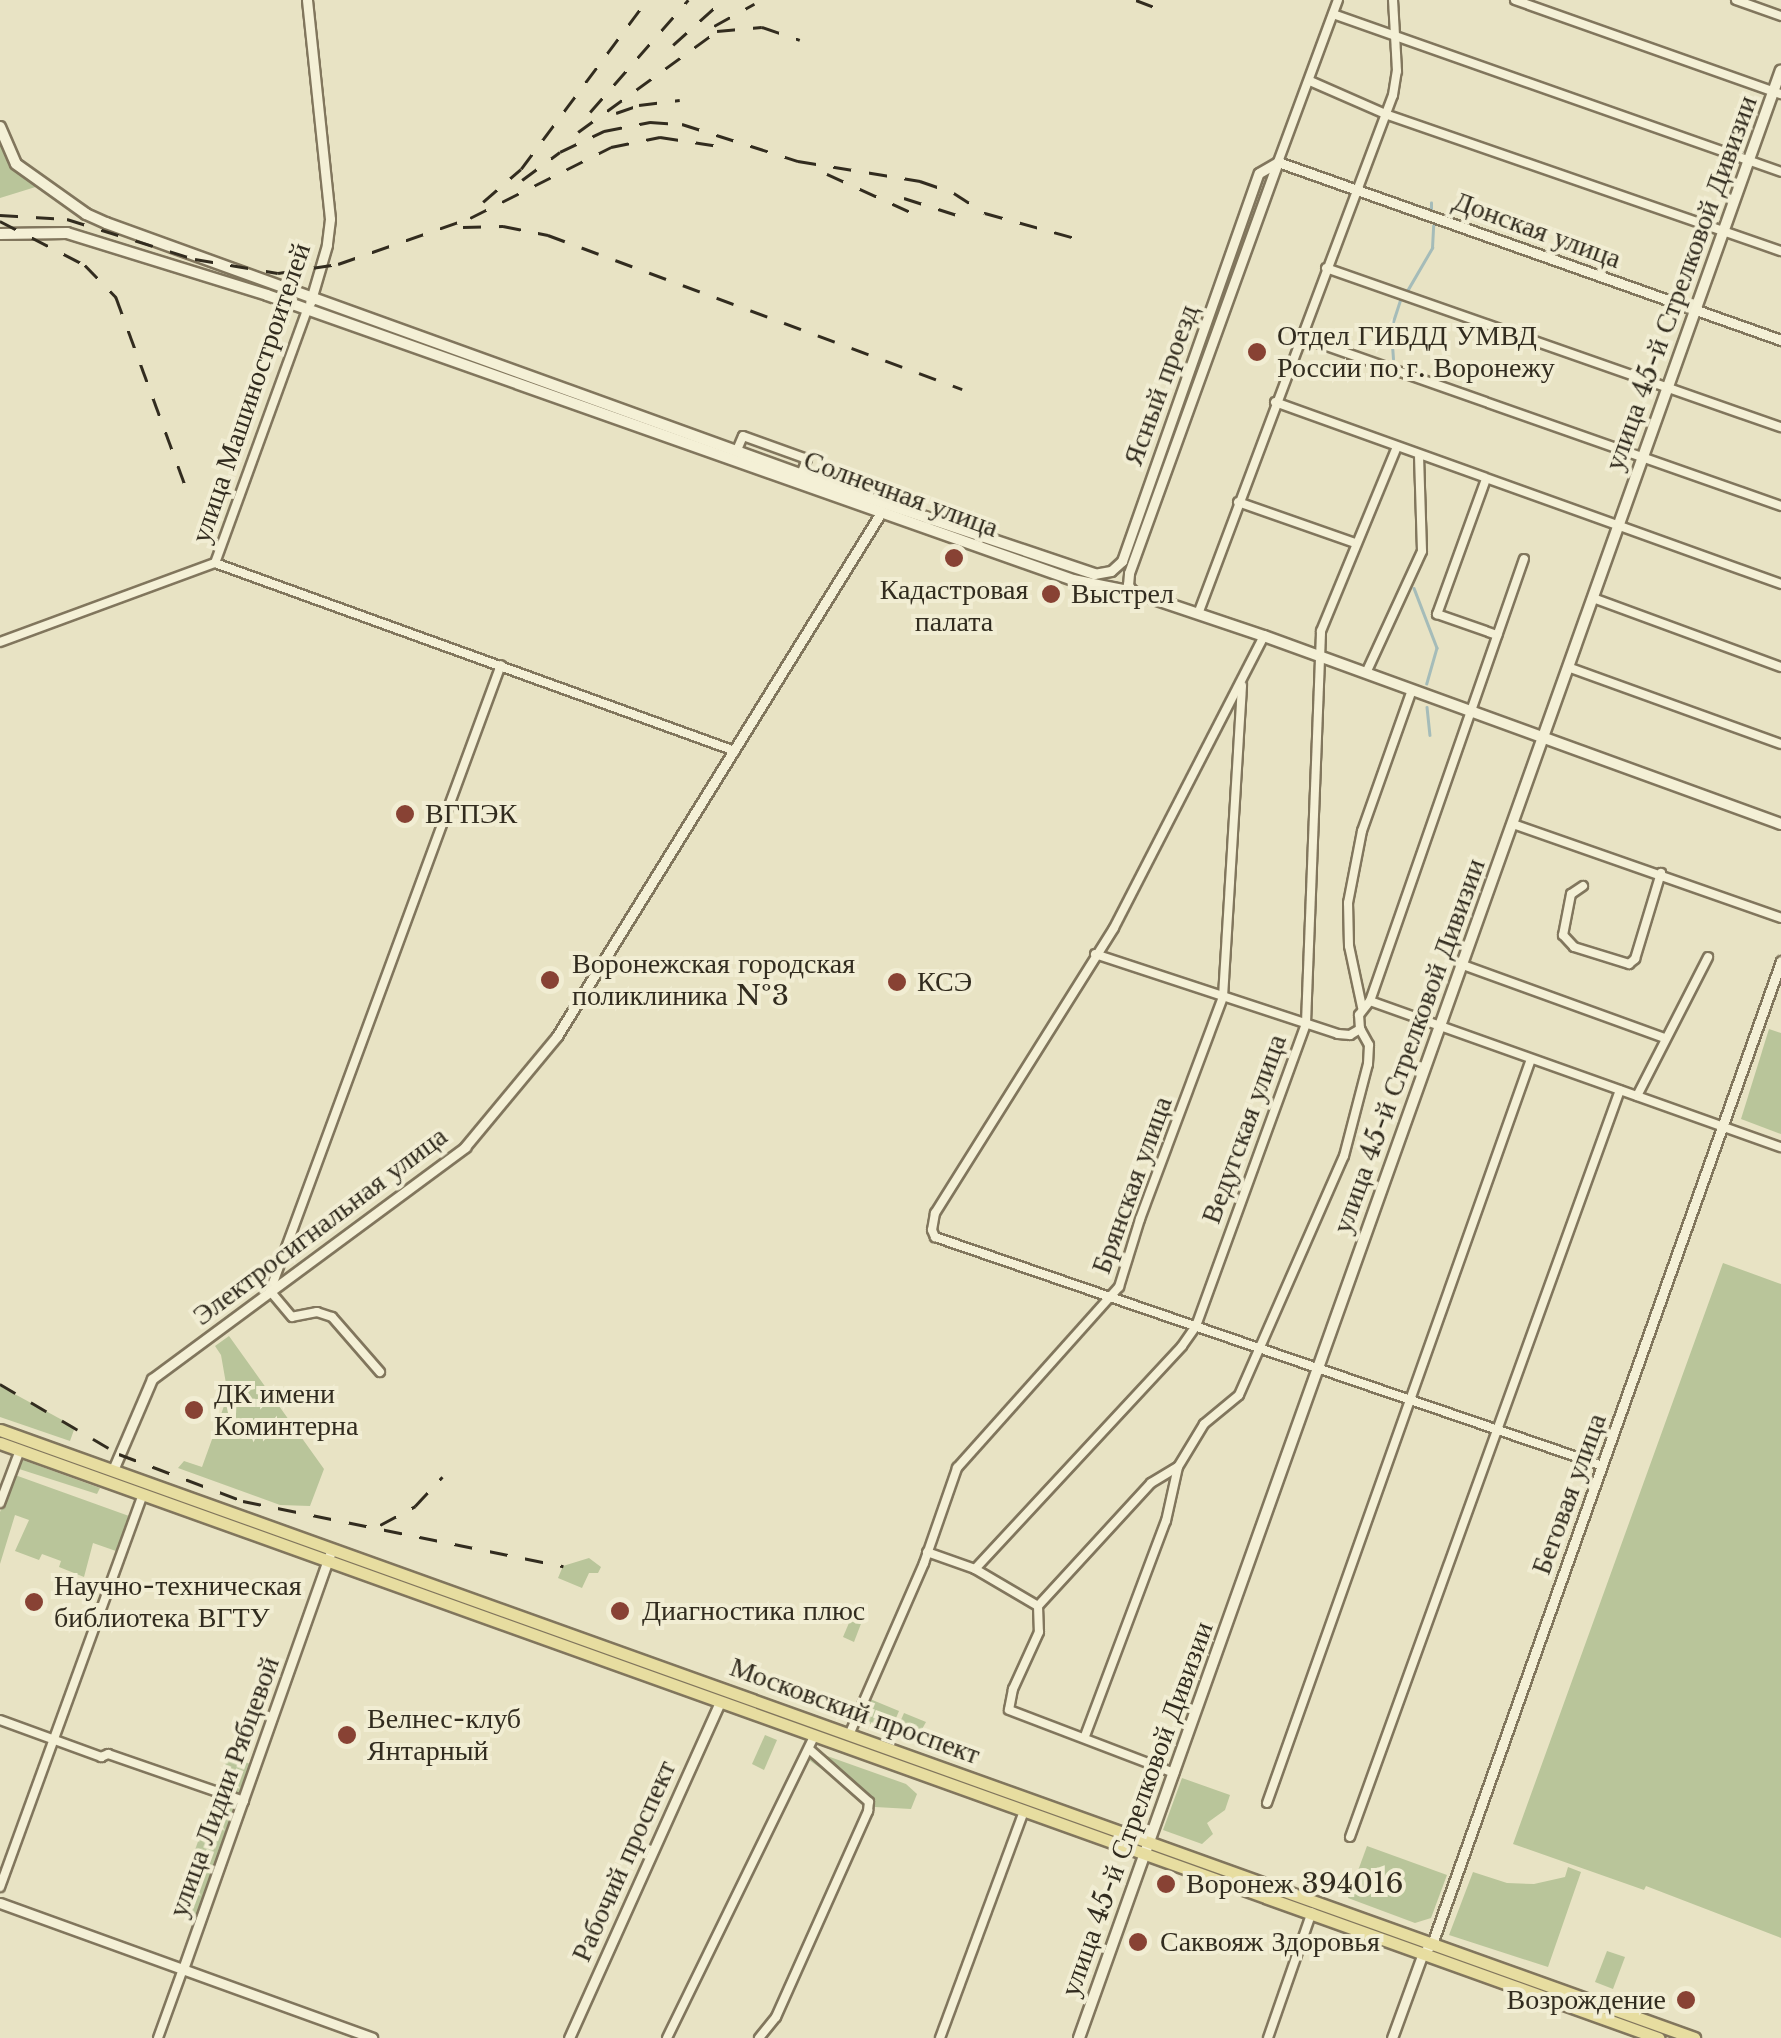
<!DOCTYPE html>
<meta charset="utf-8">
<style>
body{margin:0}
#map{position:relative;width:1781px;height:2038px;overflow:hidden;background:#e8e3c4;font-family:"Libre Baskerville",serif}
div>[style]{position:absolute}
[style*='--x']{left:calc(var(--x)*1px);top:calc(var(--y)*1px);width:calc(var(--w)*1px);rotate:calc(var(--a)*1deg)}
.green>*{inset:0;background:#b9c59a}
.stream>*{height:2.5px;margin:-1.25px;padding:0 1.25px;transform-origin:1.25px;border-radius:1.25px;background:#a5bcb9}
.roads{filter:drop-shadow(2px 0 #81765d) drop-shadow(-2px 0 #81765d) drop-shadow(0 2px #81765d) drop-shadow(0 -2px #81765d)}
.minor>*{height:8px;margin:-4px;padding:0 4px;transform-origin:4px;border-radius:4px;background:#f4f0d6}
.tertiary>*{height:9px;margin:-4.5px;padding:0 4.5px;transform-origin:4.5px;border-radius:4.5px;background:#f4f0d6}
.secondary>*{height:10px;margin:-5px;padding:0 5px;transform-origin:5px;border-radius:5px;background:#f4f0d6}
.primary>*{height:11px;margin:-5.5px;padding:0 5.5px;transform-origin:5.5px;border-radius:5.5px;background:#e7dda0}
.rail>*{height:2.5px;margin-top:-1.25px;transform-origin:0;background:repeating-linear-gradient(90deg,#322c1f 0 18px,transparent 0 36px)}
.dots>*{width:28px;height:28px;translate:-50% -50%;box-sizing:border-box;border:5px solid #f1edd3;border-radius:50%}
span{translate:-50% -50%;white-space:nowrap;text-align:center;line-height:1.15;-webkit-text-stroke:8px #f1edd3;paint-order:stroke}
.street-label{font-size:28px;color:#322c1f}
.poi-label{font-size:28px;color:#322c1f}
.left{translate:0 -50%;text-align:left}
.right{translate:-100% -50%;text-align:right}
</style>
<div id="map">
<div class="green">
<i style="clip-path:polygon(0 134px,10px 159px,42px 185px,0 198px)"></i>
<i style="clip-path:polygon(1769px 1029px,1781px 1033px,1781px 1134px,1741px 1119px)"></i>
<i style="clip-path:polygon(1723px 1263px,1781px 1284px,1781px 1938px,1646px 1886px,1644px 1890px,1513px 1844px)"></i>
<i style="clip-path:polygon(229px 1336px,324px 1469px,310px 1506px,280px 1505px,178px 1468px,184px 1461px,202px 1467px,228px 1395px,221px 1355px,215px 1346px)"></i>
<i style="clip-path:polygon(0 1386px,75px 1427px,70px 1441px,0 1417px)"></i>
<i style="clip-path:polygon(20px 1459px,100px 1488px,97px 1494px,16px 1468px)"></i>
<i style="clip-path:polygon(15px 1475px,129px 1516px,116px 1551px,93px 1543px,84px 1577px,59px 1567px,61px 1561px,42px 1554px,39px 1560px,15px 1551px,29px 1520px,15px 1515px,0 1564px,0 1512px)"></i>
<i style="clip-path:polygon(589px 1558px,601px 1567px,598px 1573px,589px 1573px,582px 1588px,558px 1578px,563px 1566px)"></i>
<i style="clip-path:polygon(857px 1604px,867px 1608px,854px 1642px,843px 1637px)"></i>
<i style="clip-path:polygon(870px 1699px,899px 1711px,890px 1732px,861px 1720px)"></i>
<i style="clip-path:polygon(904px 1713px,926px 1722px,916px 1740px,897px 1729px)"></i>
<i style="clip-path:polygon(765px 1735px,777px 1740px,764px 1770px,752px 1764px)"></i>
<i style="clip-path:polygon(813px 1751px,906px 1784px,917px 1794px,911px 1809px,875px 1807px,809px 1760px)"></i>
<i style="clip-path:polygon(228px 1757px,251px 1764px,196px 1920px,173px 1912px)"></i>
<i style="clip-path:polygon(1182px 1778px,1230px 1795px,1225px 1810px,1207px 1823px,1213px 1834px,1202px 1844px,1163px 1830px)"></i>
<i style="clip-path:polygon(1367px 1846px,1447px 1875px,1431px 1918px,1415px 1923px,1348px 1898px)"></i>
<i style="clip-path:polygon(1568px 1867px,1581px 1872px,1548px 1967px,1449px 1935px,1473px 1872px,1507px 1883px,1534px 1884px,1565px 1877px)"></i>
<i style="clip-path:polygon(1607px 1951px,1625px 1957px,1613px 1989px,1595px 1982px)"></i>
</div>
<div class="stream">
<i style="--x:1431;--y:211;--w:8;--a:-90"></i>
<i style="--x:1407;--y:291;--w:50;--a:-59.8"></i>
<i style="--x:1432;--y:248;--w:22;--a:-87"></i>
<i style="--x:1393;--y:359;--w:31;--a:-94"></i>
<i style="--x:1391;--y:328;--w:33;--a:-72"></i>
<i style="--x:1414;--y:588;--w:64;--a:69"></i>
<i style="--x:1437;--y:648;--w:37;--a:106"></i>
<i style="--x:1427;--y:707;--w:28;--a:84"></i>
</div>
<div class="roads">
<div class="minor">
<i style="--x:1515;--y:0;--w:282;--a:19.5"></i>
<i style="--x:1736;--y:0;--w:48;--a:19.6"></i>
<i style="--x:1333;--y:14;--w:475;--a:19.4"></i>
<i style="--x:1310;--y:81;--w:82;--a:23.7"></i>
<i style="--x:1385;--y:114;--w:419;--a:19.1"></i>
<i style="--x:1278;--y:162;--w:173;--a:-69.7"></i>
<i style="--x:1326;--y:268;--w:482;--a:19.3"></i>
<i style="--x:1301;--y:337;--w:509;--a:19.4"></i>
<i style="--x:1275;--y:402;--w:538;--a:19.78"></i>
<i style="--x:737;--y:450;--w:15;--a:-67"></i>
<i style="--x:743;--y:436;--w:68;--a:19.8"></i>
<i style="--x:807;--y:459;--w:17;--a:111"></i>
<i style="--x:1486;--y:479;--w:144;--a:109.9"></i>
<i style="--x:1437;--y:614;--w:64;--a:19.3"></i>
<i style="--x:1238;--y:502;--w:124;--a:19.3"></i>
<i style="--x:215;--y:563;--w:269;--a:-70"></i>
<i style="--x:1593;--y:598;--w:200;--a:20.2"></i>
<i style="--x:1198;--y:614;--w:554;--a:-69.41"></i>
<i style="--x:1393;--y:95;--w:24;--a:-81"></i>
<i style="--x:1397;--y:71;--w:71;--a:-93.2"></i>
<i style="--x:1264;--y:636;--w:328;--a:117.2"></i>
<i style="--x:1114;--y:928;--w:337;--a:122.1"></i>
<i style="--x:935;--y:1213;--w:17;--a:100"></i>
<i style="--x:932;--y:1230;--w:8;--a:67"></i>
<i style="--x:935;--y:1237;--w:706;--a:18.92"></i>
<i style="--x:0;--y:642;--w:229;--a:-20.2"></i>
<i style="--x:215;--y:563;--w:553;--a:19.88"></i>
<i style="--x:1568;--y:667;--w:226;--a:19.9"></i>
<i style="--x:1366;--y:673;--w:134;--a:-65.3"></i>
<i style="--x:1422;--y:551;--w:94;--a:-91.8"></i>
<i style="--x:1513;--y:824;--w:284;--a:19.3"></i>
<i style="--x:1583;--y:886;--w:14;--a:146"></i>
<i style="--x:1571;--y:894;--w:42;--a:101"></i>
<i style="--x:1563;--y:935;--w:16;--a:47"></i>
<i style="--x:1574;--y:947;--w:58;--a:17.2"></i>
<i style="--x:1629;--y:964;--w:8;--a:-40"></i>
<i style="--x:1635;--y:959;--w:90;--a:-73.2"></i>
<i style="--x:1095;--y:954;--w:256;--a:18.2"></i>
<i style="--x:1338;--y:1034;--w:12;--a:5"></i>
<i style="--x:1350;--y:1035;--w:12;--a:-31"></i>
<i style="--x:1360;--y:1029;--w:14;--a:-94"></i>
<i style="--x:1359;--y:1015;--w:18;--a:-52"></i>
<i style="--x:1370;--y:1001;--w:436;--a:19.6"></i>
<i style="--x:1463;--y:965;--w:215;--a:19.9"></i>
<i style="--x:1370;--y:1001;--w:468;--a:-70.8"></i>
<i style="--x:1362;--y:1007;--w:62;--a:-102"></i>
<i style="--x:1349;--y:946;--w:43;--a:-91.3"></i>
<i style="--x:1348;--y:903;--w:73;--a:-79"></i>
<i style="--x:1362;--y:831;--w:150;--a:-70.5"></i>
<i style="--x:1637;--y:1096;--w:156;--a:-62.9"></i>
<i style="--x:380;--y:1372;--w:73;--a:-131.1"></i>
<i style="--x:332;--y:1317;--w:16;--a:-162"></i>
<i style="--x:317;--y:1312;--w:25;--a:169"></i>
<i style="--x:292;--y:1317;--w:34;--a:-130"></i>
<i style="--x:270;--y:1291;--w:667;--a:-69.75"></i>
<i style="--x:0;--y:1503;--w:57;--a:-69.3"></i>
<i style="--x:927;--y:1552;--w:51;--a:19.5"></i>
<i style="--x:975;--y:1569;--w:73;--a:30.4"></i>
<i style="--x:1038;--y:1606;--w:26;--a:88"></i>
<i style="--x:1039;--y:1632;--w:63;--a:114.5"></i>
<i style="--x:1013;--y:1689;--w:21;--a:101"></i>
<i style="--x:1009;--y:1710;--w:177;--a:20.9"></i>
<i style="--x:975;--y:1569;--w:304;--a:-47.1"></i>
<i style="--x:1182;--y:1346;--w:24;--a:-55"></i>
<i style="--x:1196;--y:1326;--w:322;--a:-70"></i>
<i style="--x:1306;--y:1023;--w:392;--a:-87.8"></i>
<i style="--x:1321;--y:631;--w:197;--a:-67.6"></i>
<i style="--x:1038;--y:1606;--w:167;--a:-47.4"></i>
<i style="--x:1151;--y:1483;--w:31;--a:-31"></i>
<i style="--x:1178;--y:1467;--w:50;--a:-58.8"></i>
<i style="--x:1204;--y:1424;--w:45;--a:-39.6"></i>
<i style="--x:1239;--y:1395;--w:261;--a:-66.3"></i>
<i style="--x:1344;--y:1156;--w:95;--a:-75.4"></i>
<i style="--x:1368;--y:1064;--w:19;--a:-87"></i>
<i style="--x:1369;--y:1045;--w:18;--a:-119"></i>
<i style="--x:0;--y:1720;--w:108;--a:20.1"></i>
<i style="--x:101;--y:1757;--w:8;--a:-23"></i>
<i style="--x:108;--y:1754;--w:144;--a:19.1"></i>
<i style="--x:849;--y:1735;--w:188;--a:-66.4"></i>
<i style="--x:924;--y:1563;--w:101;--a:-70.8"></i>
<i style="--x:957;--y:1468;--w:243;--a:-48.2"></i>
<i style="--x:1119;--y:1287;--w:71;--a:-72.8"></i>
<i style="--x:1140;--y:1219;--w:237;--a:-69.5"></i>
<i style="--x:1223;--y:997;--w:312;--a:-86.5"></i>
<i style="--x:1085;--y:1736;--w:230;--a:-69.4"></i>
<i style="--x:1166;--y:1521;--w:55;--a:-77.5"></i>
<i style="--x:1267;--y:1803;--w:789;--a:-70.46"></i>
<i style="--x:1350;--y:1837;--w:794;--a:-70.13"></i>
<i style="--x:0;--y:1887;--w:417;--a:-70"></i>
<i style="--x:158;--y:2038;--w:73;--a:-70.1"></i>
<i style="--x:667;--y:2038;--w:336;--a:-64"></i>
<i style="--x:759;--y:2038;--w:27;--a:-51"></i>
<i style="--x:776;--y:2017;--w:226;--a:-65.9"></i>
<i style="--x:868;--y:1811;--w:9;--a:-84"></i>
<i style="--x:869;--y:1802;--w:80;--a:-138.5"></i>
<i style="--x:940;--y:2038;--w:242;--a:-69.7"></i>
<i style="--x:1268;--y:2038;--w:133;--a:-70.8"></i>
</div>
<div class="tertiary">
<i style="--x:307;--y:0;--w:220;--a:84"></i>
<i style="--x:330;--y:219;--w:26;--a:97"></i>
<i style="--x:327;--y:245;--w:60;--a:106.3"></i>
<i style="--x:1278;--y:162;--w:534;--a:19.49"></i>
<i style="--x:1094;--y:574;--w:17;--a:-10"></i>
<i style="--x:1111;--y:571;--w:15;--a:-42"></i>
<i style="--x:1122;--y:561;--w:411;--a:-70.6"></i>
<i style="--x:1259;--y:173;--w:22;--a:-30"></i>
<i style="--x:1133;--y:592;--w:9;--a:-126"></i>
<i style="--x:1128;--y:585;--w:12;--a:-85"></i>
<i style="--x:1129;--y:573;--w:437;--a:-70.1"></i>
<i style="--x:113;--y:1470;--w:99;--a:-66.8"></i>
<i style="--x:152;--y:1379;--w:390;--a:-36.5"></i>
<i style="--x:465;--y:1147;--w:144;--a:-50.3"></i>
<i style="--x:557;--y:1036;--w:617;--a:-58.24"></i>
<i style="--x:0;--y:1903;--w:396;--a:19.9"></i>
<i style="--x:183;--y:1969;--w:444;--a:-70.5"></i>
<i style="--x:569;--y:2038;--w:368;--a:-65.8"></i>
<i style="--x:1392;--y:2038;--w:90;--a:-70"></i>
<i style="--x:1423;--y:1953;--w:13;--a:-45"></i>
<i style="--x:1432;--y:1944;--w:1043;--a:-70.45"></i>
</div>
<div class="secondary">
<i style="--x:0;--y:127;--w:40;--a:66.6"></i>
<i style="--x:16;--y:164;--w:86;--a:35.5"></i>
<i style="--x:86;--y:214;--w:22;--a:24"></i>
<i style="--x:106;--y:223;--w:770;--a:19.89"></i>
<i style="--x:830;--y:485;--w:279;--a:18.6"></i>
<i style="--x:0;--y:234;--w:67;--a:-0.9"></i>
<i style="--x:67;--y:233;--w:209;--a:17.2"></i>
<i style="--x:267;--y:295;--w:855;--a:19.47"></i>
<i style="--x:1073;--y:580;--w:61;--a:11.3"></i>
<i style="--x:1133;--y:592;--w:138;--a:18.6"></i>
<i style="--x:1264;--y:636;--w:550;--a:19.98"></i>
<i style="--x:1079;--y:2038;--w:2089;--a:-70.37"></i>
</div>
<div class="primary">
<i style="--x:0;--y:1430;--w:1800;--a:19.74"></i>
<i style="--x:0;--y:1443;--w:1762;--a:19.74"></i>
</div>
</div>
<div class="rail">
<i style="--x:1136;--y:0;--w:34;--a:21"></i>
<i style="--x:714;--y:26;--w:46;--a:-28.8"></i>
<i style="--x:673;--y:45;--w:67;--a:-42"></i>
<i style="--x:590;--y:112;--w:149;--a:-48.8"></i>
<i style="--x:616;--y:113;--w:24;--a:-19"></i>
<i style="--x:639;--y:105;--w:41;--a:-7"></i>
<i style="--x:578;--y:132;--w:172;--a:-36"></i>
<i style="--x:717;--y:31;--w:45;--a:-5.1"></i>
<i style="--x:762;--y:27;--w:40;--a:18.9"></i>
<i style="--x:827;--y:174;--w:101;--a:24.5"></i>
<i style="--x:522;--y:180;--w:47;--a:-36.4"></i>
<i style="--x:560;--y:152;--w:49;--a:-25.5"></i>
<i style="--x:604;--y:131;--w:47;--a:-11.1"></i>
<i style="--x:650;--y:122;--w:32;--a:4"></i>
<i style="--x:682;--y:124;--w:122;--a:17.7"></i>
<i style="--x:798;--y:161;--w:124;--a:9.3"></i>
<i style="--x:920;--y:181;--w:36;--a:19"></i>
<i style="--x:954;--y:193;--w:37;--a:33"></i>
<i style="--x:985;--y:213;--w:93;--a:15.5"></i>
<i style="--x:904;--y:198;--w:59;--a:17.8"></i>
<i style="--x:483;--y:202;--w:50;--a:-41"></i>
<i style="--x:521;--y:169;--w:211;--a:-53.3"></i>
<i style="--x:0;--y:215;--w:67;--a:3.4"></i>
<i style="--x:67;--y:219;--w:134;--a:17.4"></i>
<i style="--x:195;--y:259;--w:84;--a:9.6"></i>
<i style="--x:278;--y:273;--w:61;--a:-8.5"></i>
<i style="--x:338;--y:264;--w:140;--a:-19.2"></i>
<i style="--x:470;--y:218;--w:158;--a:-26.7"></i>
<i style="--x:611;--y:147;--w:50;--a:-11.5"></i>
<i style="--x:660;--y:137;--w:66;--a:8.7"></i>
<i style="--x:0;--y:221;--w:96;--a:27.4"></i>
<i style="--x:85;--y:265;--w:45;--a:45.9"></i>
<i style="--x:116;--y:297;--w:202;--a:69.8"></i>
<i style="--x:463;--y:227;--w:40;--a:-1.4"></i>
<i style="--x:503;--y:226;--w:46;--a:11.3"></i>
<i style="--x:548;--y:235;--w:442;--a:20.4"></i>
<i style="--x:0;--y:1384;--w:138;--a:30.5"></i>
<i style="--x:119;--y:1454;--w:133;--a:20.8"></i>
<i style="--x:243;--y:1501;--w:327;--a:11.5"></i>
<i style="--x:380;--y:1525;--w:40;--a:-28"></i>
<i style="--x:415;--y:1506;--w:40;--a:-47"></i>
</div>
<div class="dots">
<i style="left:1257px;top:352px;background:#884234"></i>
<i style="left:954px;top:558px;background:#884234"></i>
<i style="left:1051px;top:594px;background:#884234"></i>
<i style="left:405px;top:814px;background:#884234"></i>
<i style="left:550px;top:980px;background:#884234"></i>
<i style="left:897px;top:982px;background:#884234"></i>
<i style="left:194px;top:1410px;background:#884234"></i>
<i style="left:34px;top:1602px;background:#884234"></i>
<i style="left:620px;top:1611px;background:#884234"></i>
<i style="left:347px;top:1735px;background:#884234"></i>
<i style="left:1166px;top:1884px;background:#884234"></i>
<i style="left:1138px;top:1942px;background:#884234"></i>
<i style="left:1686px;top:2000px;background:#884234"></i>
</div>
<div class="street-label">
<span style="left:1537px;top:230px;rotate:20deg">Донская улица</span>
<span style="left:1681px;top:283px;rotate:-70deg">улица 45-й Стрелковой Дивизии</span>
<span style="left:1161px;top:385px;rotate:-70deg">Ясный проезд</span>
<span style="left:251px;top:393px;rotate:-71deg">улица Машиностроителей</span>
<span style="left:901px;top:494px;rotate:20deg">Солнечная улица</span>
<span style="left:1409px;top:1046px;rotate:-70deg">улица 45-й Стрелковой Дивизии</span>
<span style="left:1244px;top:1129px;rotate:-70deg">Ведугская улица</span>
<span style="left:1132px;top:1185px;rotate:-70deg">Брянская улица</span>
<span style="left:320px;top:1226px;rotate:-37deg">Электросигнальная улица</span>
<span style="left:1569px;top:1494px;rotate:-70deg">Беговая улица</span>
<span style="left:855px;top:1711px;rotate:20deg">Московский проспект</span>
<span style="left:224px;top:1787px;rotate:-70deg">улица Лидии Рябцевой</span>
<span style="left:1137px;top:1809px;rotate:-70deg">улица 45-й Стрелковой Дивизии</span>
<span style="left:624px;top:1861px;rotate:-66deg">Рабочий проспект</span>
</div>
<div class="poi-label">
<span class="left" style="left:1277px;top:352px">Отдел ГИБДД УМВД<br>России по г. Воронежу</span>
<span style="left:954px;top:606px">Кадастровая<br>палата</span>
<span class="left" style="left:1071px;top:594px">Выстрел</span>
<span class="left" style="left:425px;top:814px">ВГПЭК</span>
<span class="left" style="left:572px;top:980px">Воронежская городская<br>поликлиника №3</span>
<span class="left" style="left:917px;top:982px">КСЭ</span>
<span class="left" style="left:214px;top:1410px">ДК имени<br>Коминтерна</span>
<span class="left" style="left:54px;top:1602px">Научно-техническая<br>библиотека ВГТУ</span>
<span class="left" style="left:642px;top:1611px">Диагностика плюс</span>
<span class="left" style="left:367px;top:1735px">Велнес-клуб<br>Янтарный</span>
<span class="left" style="left:1186px;top:1884px">Воронеж 394016</span>
<span class="left" style="left:1160px;top:1942px">Саквояж Здоровья</span>
<span class="right" style="left:1666px;top:2000px">Возрождение</span>
</div>
</div>
